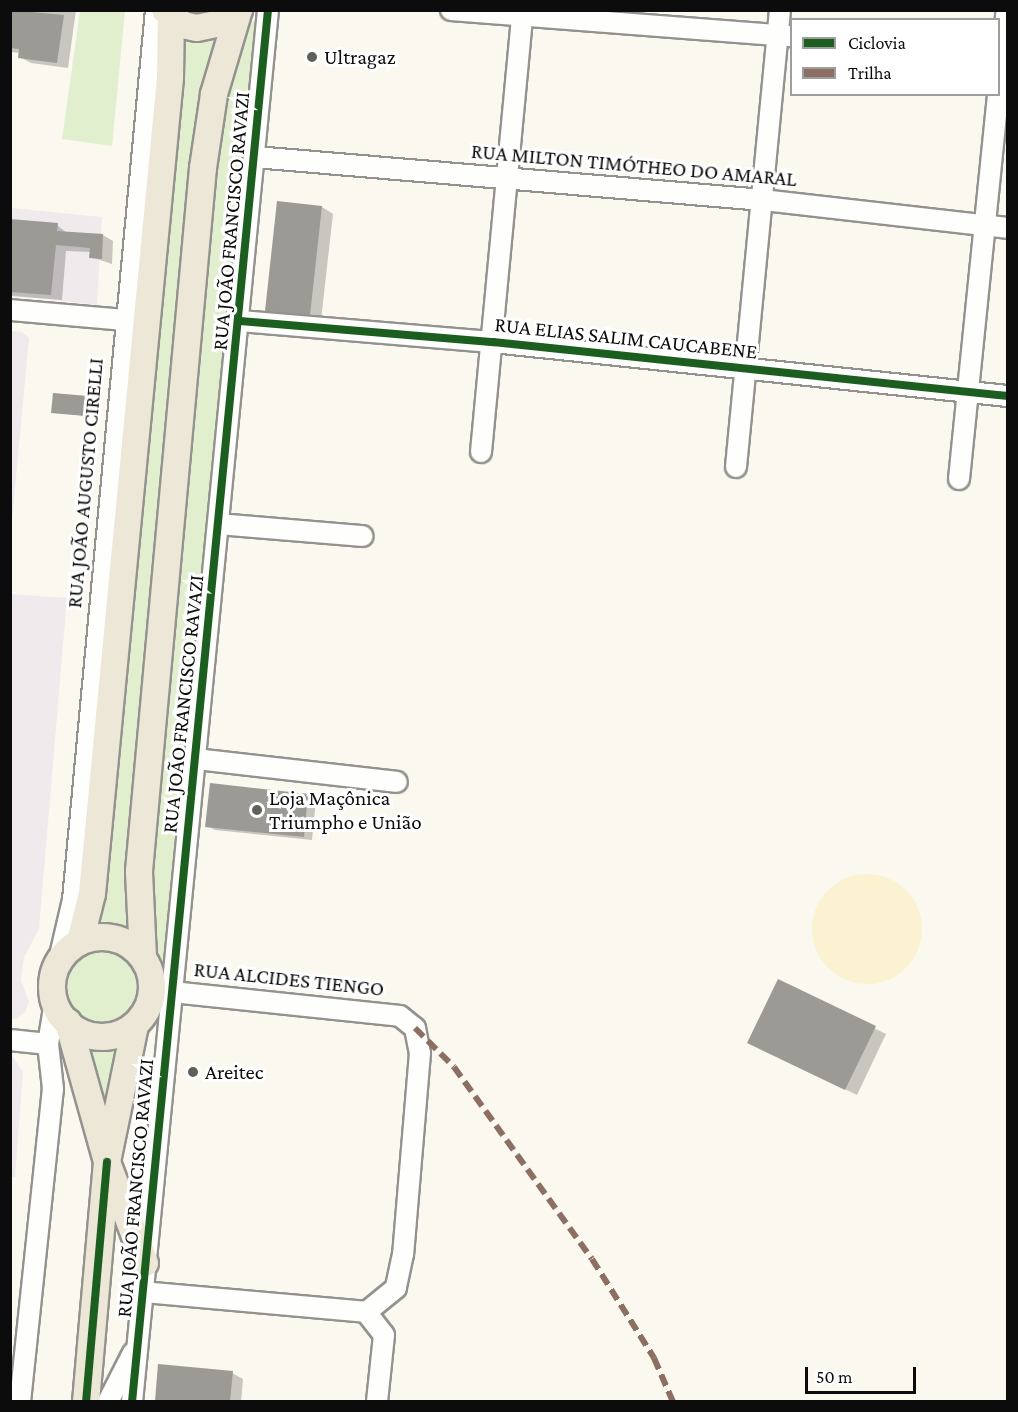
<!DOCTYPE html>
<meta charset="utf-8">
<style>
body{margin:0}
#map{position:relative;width:1018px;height:1412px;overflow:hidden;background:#faf8ef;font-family:"Crimson Pro",serif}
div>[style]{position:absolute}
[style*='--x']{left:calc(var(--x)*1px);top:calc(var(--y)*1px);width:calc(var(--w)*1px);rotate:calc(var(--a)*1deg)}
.industrial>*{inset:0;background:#f1eaed}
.green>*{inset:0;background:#e1efcf}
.round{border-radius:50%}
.sand>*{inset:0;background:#faf2d0}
.shadow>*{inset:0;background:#0003}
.building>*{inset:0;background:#9c9a95}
.roads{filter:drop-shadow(2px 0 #93928e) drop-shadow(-2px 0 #93928e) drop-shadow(0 2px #93928e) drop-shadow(0 -2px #93928e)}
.minor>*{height:20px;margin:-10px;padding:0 10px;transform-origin:10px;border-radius:10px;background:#fefefd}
.major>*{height:26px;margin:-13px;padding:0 13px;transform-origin:13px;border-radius:13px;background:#ece7d7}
.major>.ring{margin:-13px;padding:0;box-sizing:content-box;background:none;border:26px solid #ece7d7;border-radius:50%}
.quiet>*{height:6px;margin-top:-3px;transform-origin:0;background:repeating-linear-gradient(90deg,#8d6e63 0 12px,transparent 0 18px)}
.cycleway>*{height:8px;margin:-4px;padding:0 4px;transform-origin:4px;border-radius:4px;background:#1b5e20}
.dots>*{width:16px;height:16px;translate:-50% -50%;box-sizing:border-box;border:3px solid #fff;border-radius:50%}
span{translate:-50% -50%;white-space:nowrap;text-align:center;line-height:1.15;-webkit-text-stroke:6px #fff;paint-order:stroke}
.poi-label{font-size:21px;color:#0c0c0c}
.left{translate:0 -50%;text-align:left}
.street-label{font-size:21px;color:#0c0c0c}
.frame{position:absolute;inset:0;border:12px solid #0c0c0c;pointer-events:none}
.legend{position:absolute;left:790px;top:18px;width:210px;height:78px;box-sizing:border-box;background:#fff;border:2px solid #9e9e9e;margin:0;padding:8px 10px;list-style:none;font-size:18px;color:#0c0c0c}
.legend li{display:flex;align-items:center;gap:12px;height:30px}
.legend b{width:30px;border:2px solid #9e9e9e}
.scale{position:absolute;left:805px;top:1367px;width:111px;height:27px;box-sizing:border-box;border:3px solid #0c0c0c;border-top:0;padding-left:8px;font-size:18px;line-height:21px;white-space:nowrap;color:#0c0c0c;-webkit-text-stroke:4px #fff;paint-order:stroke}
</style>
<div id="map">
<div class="industrial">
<i style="clip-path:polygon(11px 208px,102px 217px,97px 305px,11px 295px)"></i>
<i style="clip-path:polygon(11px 331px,22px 332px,29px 338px,11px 532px)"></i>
<i style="clip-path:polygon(10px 594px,67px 598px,39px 929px,24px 957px,21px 980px,29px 1002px,25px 1012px,16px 1019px,10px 1018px)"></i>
<i style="clip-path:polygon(11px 1054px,23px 1072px,15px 1177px,10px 1177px)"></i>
</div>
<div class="green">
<i style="clip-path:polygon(80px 11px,125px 11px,112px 146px,62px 139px)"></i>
<i style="clip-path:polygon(252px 21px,257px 24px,168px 964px,163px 966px,155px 958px,150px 885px,213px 167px,221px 118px,246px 23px)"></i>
<i style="clip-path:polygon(180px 36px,209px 41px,221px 36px,146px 658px,127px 894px,131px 936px,93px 925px)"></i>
<i class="round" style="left:65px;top:948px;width:74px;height:74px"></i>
<i style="clip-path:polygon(86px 1043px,116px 1045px,105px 1116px)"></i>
</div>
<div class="sand">
<i class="round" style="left:812px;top:874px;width:110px;height:110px"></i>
</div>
<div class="shadow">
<i style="clip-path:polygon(10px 10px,76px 10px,68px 68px,31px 63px,20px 57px,20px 53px,10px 52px)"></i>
<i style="clip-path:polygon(278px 203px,322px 207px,333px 214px,321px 320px,277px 316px,266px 310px)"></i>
<i style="clip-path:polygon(10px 221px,57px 225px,67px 233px,103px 235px,113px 241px,112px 264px,91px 257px,91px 252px,66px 251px,62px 300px,10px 296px)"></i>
<i style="clip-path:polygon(87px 397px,88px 416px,54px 413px)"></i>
<i style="clip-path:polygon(308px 795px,316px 800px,312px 840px,215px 830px,207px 826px)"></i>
<i style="clip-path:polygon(779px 981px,886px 1034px,857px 1095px,760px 1048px)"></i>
<i style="clip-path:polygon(160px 1365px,232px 1373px,243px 1379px,241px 1402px,156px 1402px)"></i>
</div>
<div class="building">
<i style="clip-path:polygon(10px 10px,64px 15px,57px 63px,18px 58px,19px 49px,10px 48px)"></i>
<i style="clip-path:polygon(277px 201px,322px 206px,310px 315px,265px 311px)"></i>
<i style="clip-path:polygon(10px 219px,58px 223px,57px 231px,103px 234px,102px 259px,89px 258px,90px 248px,56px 245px,51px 295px,10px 292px)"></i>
<i style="clip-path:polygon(53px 393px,88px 396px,86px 416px,51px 413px)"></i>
<i style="clip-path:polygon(210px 783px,308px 794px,304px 837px,205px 827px)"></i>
<i style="clip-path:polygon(778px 979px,876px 1026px,845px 1090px,747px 1043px)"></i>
<i style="clip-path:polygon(158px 1364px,233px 1371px,230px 1401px,155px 1401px)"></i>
</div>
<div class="roads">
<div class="minor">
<i style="--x:451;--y:10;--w:342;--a:4.4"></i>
<i style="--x:255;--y:157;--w:510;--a:4.84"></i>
<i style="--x:763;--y:200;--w:247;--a:6.5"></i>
<i style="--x:10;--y:310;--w:114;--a:5"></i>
<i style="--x:241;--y:321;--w:253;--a:4.8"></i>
<i style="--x:493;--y:342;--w:518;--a:5.99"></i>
<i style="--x:481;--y:452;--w:444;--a:-84.6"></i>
<i style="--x:736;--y:467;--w:459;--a:-84.5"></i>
<i style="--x:959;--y:479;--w:471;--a:-84.2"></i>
<i style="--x:219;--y:524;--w:144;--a:4.8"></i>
<i style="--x:196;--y:759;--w:202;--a:6.5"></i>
<i style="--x:59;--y:960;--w:62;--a:-76.9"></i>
<i style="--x:73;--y:900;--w:894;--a:-84.67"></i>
<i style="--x:153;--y:990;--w:248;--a:6"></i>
<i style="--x:400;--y:1016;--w:19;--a:39"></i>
<i style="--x:415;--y:1028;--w:25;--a:79"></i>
<i style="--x:420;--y:1053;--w:202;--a:94.8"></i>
<i style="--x:403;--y:1254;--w:35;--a:102"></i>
<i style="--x:396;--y:1288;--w:38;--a:141"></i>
<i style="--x:366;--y:1312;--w:29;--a:52"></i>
<i style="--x:384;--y:1335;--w:67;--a:96"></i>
<i style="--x:10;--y:1040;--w:38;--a:6"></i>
<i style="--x:143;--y:1292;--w:224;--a:5.1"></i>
<i style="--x:20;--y:1402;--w:315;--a:-84"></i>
<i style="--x:53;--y:1089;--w:45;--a:-96.3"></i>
<i style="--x:48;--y:1044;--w:43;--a:-80.5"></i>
<i style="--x:108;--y:1402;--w:55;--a:-63"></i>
<i style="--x:132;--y:1402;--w:1399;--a:-84.42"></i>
</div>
<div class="major">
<i style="--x:165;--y:10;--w:23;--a:40"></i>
<i style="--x:183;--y:25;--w:14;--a:12"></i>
<i style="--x:197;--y:28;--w:30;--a:-12"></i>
<i style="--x:226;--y:22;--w:18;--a:-43"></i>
<i class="ring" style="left:52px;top:937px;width:74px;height:74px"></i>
<i style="--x:80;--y:942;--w:49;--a:-76"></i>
<i style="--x:92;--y:894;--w:820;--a:-84.54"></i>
<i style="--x:170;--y:78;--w:62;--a:-89.1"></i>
<i style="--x:143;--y:957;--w:86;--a:-92.7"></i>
<i style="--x:139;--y:871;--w:706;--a:-84.8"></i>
<i style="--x:203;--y:168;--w:75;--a:-81.5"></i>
<i style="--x:214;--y:94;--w:84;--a:-73.5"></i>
<i style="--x:68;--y:1022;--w:145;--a:74.4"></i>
<i style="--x:107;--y:1162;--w:108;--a:69.4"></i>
<i style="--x:86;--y:1402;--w:241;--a:-85"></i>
<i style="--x:107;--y:1162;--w:140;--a:-78.4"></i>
</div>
</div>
<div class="quiet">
<i style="--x:415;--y:1028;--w:55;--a:45"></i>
<i style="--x:454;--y:1067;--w:236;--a:54.3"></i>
<i style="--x:592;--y:1259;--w:117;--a:57.9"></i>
<i style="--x:654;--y:1358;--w:48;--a:66.6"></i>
</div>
<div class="cycleway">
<i style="--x:241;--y:321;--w:253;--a:4.8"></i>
<i style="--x:493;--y:342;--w:518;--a:5.99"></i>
<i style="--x:86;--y:1402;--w:241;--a:-85"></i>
<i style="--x:132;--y:1402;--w:1399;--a:-84.42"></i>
</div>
<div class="dots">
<i style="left:312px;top:57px;background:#5f5f5b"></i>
<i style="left:257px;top:810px;background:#5f5f5b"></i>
<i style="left:193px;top:1072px;background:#5f5f5b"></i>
</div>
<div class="poi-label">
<span class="left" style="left:324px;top:57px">Ultragaz</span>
<span class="left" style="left:269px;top:810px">Loja Maçônica<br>Triumpho e União</span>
<span class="left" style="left:205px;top:1072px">Areitec</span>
</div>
<div class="street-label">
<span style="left:634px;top:165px;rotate:5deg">RUA MILTON TIMÓTHEO DO AMARAL</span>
<span style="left:231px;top:221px;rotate:-85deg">RUA JOÃO FRANCISCO RAVAZI</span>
<span style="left:626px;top:338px;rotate:6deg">RUA ELIAS SALIM CAUCABENE</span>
<span style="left:85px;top:483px;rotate:-85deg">RUA JOÃO AUGUSTO CIRELLI</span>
<span style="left:183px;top:704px;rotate:-84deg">RUA JOÃO FRANCISCO RAVAZI</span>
<span style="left:289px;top:979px;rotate:6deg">RUA ALCIDES TIENGO</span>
<span style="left:135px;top:1188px;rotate:-85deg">RUA JOÃO FRANCISCO RAVAZI</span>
</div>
<div class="frame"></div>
<ul class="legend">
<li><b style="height:8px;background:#1b5e20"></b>Ciclovia</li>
<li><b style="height:8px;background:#8d6e63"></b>Trilha</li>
</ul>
<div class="scale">50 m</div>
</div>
